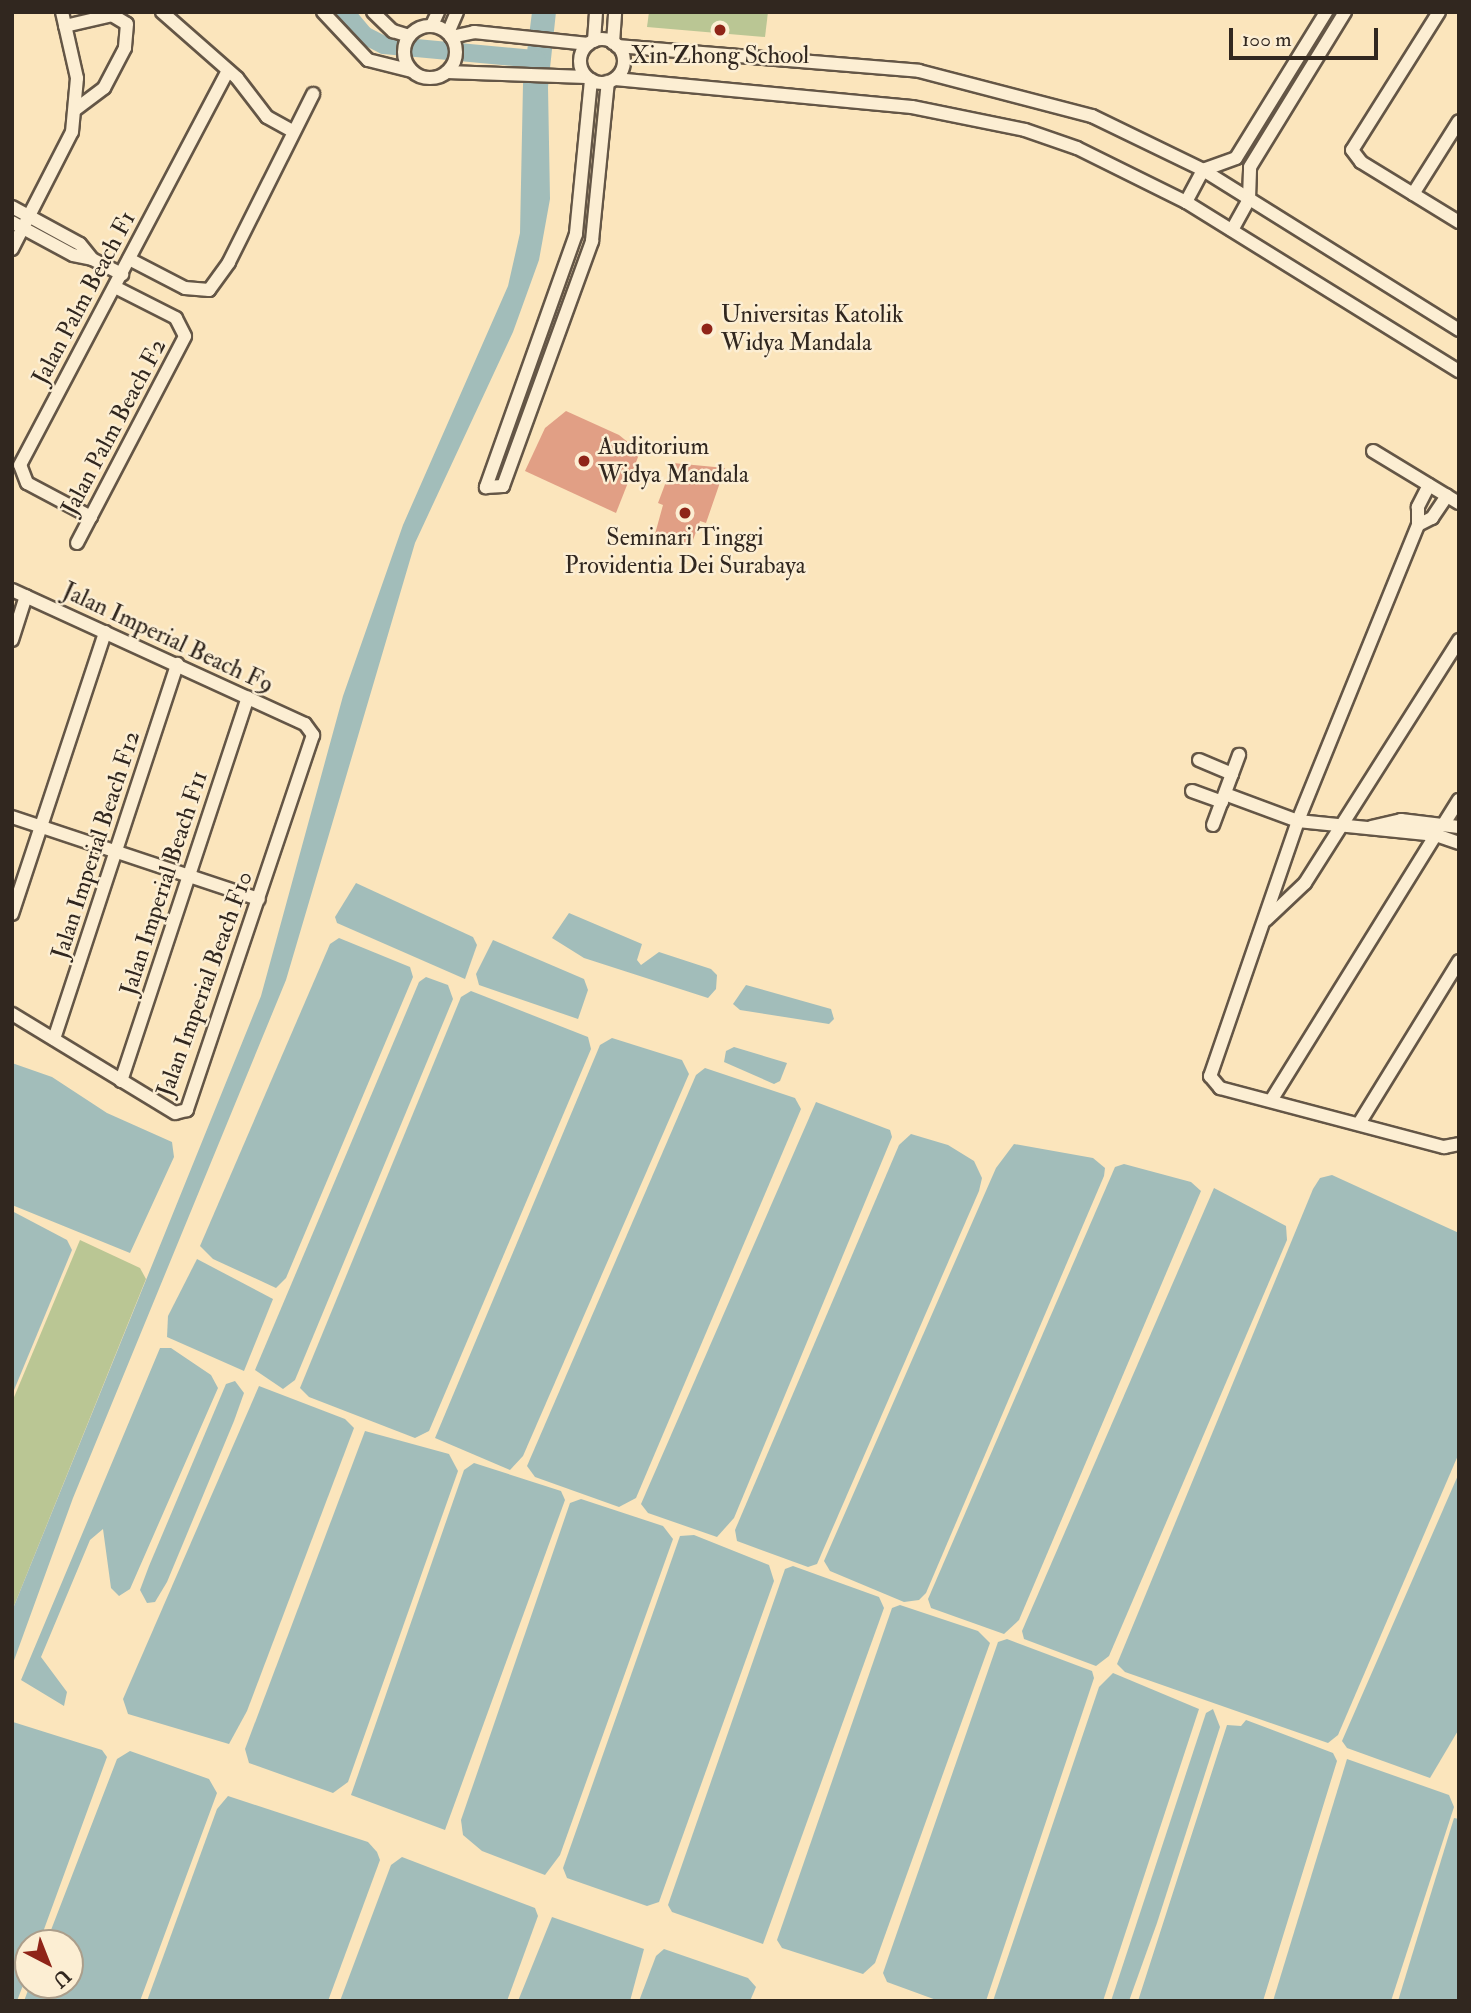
<!DOCTYPE html>
<style>
body{margin:0}
#map{position:relative;width:1471px;height:2013px;overflow:hidden;background:#fbe5bc;font-family:"IM FELL Double Pica",serif}
div>[style]{position:absolute}
[style*='--x']{left:calc(var(--x)*1px);top:calc(var(--y)*1px);width:calc(var(--w)*1px);rotate:calc(var(--a)*1deg)}
.green>*{inset:0;background:#bac694}
.water>*{inset:0;background:#a2bdba}
.river>*{height:18px;margin:-9px;padding:0 9px;transform-origin:9px;border-radius:9px;background:#a2bdba}
.building>*{inset:0;background:#e19f85}
.roads{filter:drop-shadow(2px 0 #645646) drop-shadow(-2px 0 #645646) drop-shadow(0 2px #645646) drop-shadow(0 -2px #645646)}
.minor>*{height:12px;margin:-6px;padding:0 6px;transform-origin:6px;border-radius:6px;background:#fceed3}
.minor>.ring{margin:-6px;padding:0;box-sizing:content-box;background:none;border:12px solid #fceed3;border-radius:50%}
.dots>*{width:19px;height:19px;translate:-50% -50%;box-sizing:border-box;border:4px solid #fceed3;border-radius:50%}
span{translate:-50% -50%;white-space:nowrap;text-align:center;line-height:1.15;-webkit-text-stroke:5px #fceed3;paint-order:stroke}
.poi-label{font-size:24px;color:#31271f}
.left{translate:0 -50%;text-align:left}
.street-label{font-size:24px;color:#31271f}
.frame{position:absolute;inset:0;border:14px solid #31271f;pointer-events:none}
.north{position:absolute;left:14px;top:1929px;width:70px;height:70px;box-sizing:border-box;background:#fceed3;border:2px solid #ab9e8b;border-radius:50%;rotate:138deg;font-size:19px;font-weight:700;line-height:28px;text-align:center;color:#31271f}
.north::after{content:'';display:block;margin:auto;width:24px;height:32px;background:#8f2418;clip-path:polygon(50% 0,100% 100%,50% 72%,0 100%)}
.scale{position:absolute;left:1229px;top:28px;width:149px;height:32px;box-sizing:border-box;border:4px solid #31271f;border-top:0;padding-left:9px;font-size:21px;line-height:24px;white-space:nowrap;color:#31271f;-webkit-text-stroke:5px #fceed3;paint-order:stroke}
</style>
<div id="map">
<div class="green">
<i style="clip-path:polygon(649px 12px,768px 12px,765px 37px,647px 27px)"></i>
<i style="clip-path:polygon(80px 1240px,140px 1268px,146px 1279px,12px 1611px,12px 1402px)"></i>
</div>
<div class="water">
<i style="clip-path:polygon(334px 12px,355px 12px,375px 36px,363px 48px)"></i>
<i style="clip-path:polygon(532px 12px,556px 12px,548px 87px,550px 199px,539px 260px,513px 332px,415px 543px,286px 980px,73px 1498px,12px 1666px,12px 1611px,261px 996px,343px 696px,403px 525px,508px 286px,520px 233px,523px 84px)"></i>
<i style="clip-path:polygon(356px 883px,473px 937px,477px 945px,465px 979px,337px 923px,335px 917px)"></i>
<i style="clip-path:polygon(569px 913px,642px 944px,637px 960px,641px 965px,659px 952px,711px 969px,717px 975px,716px 989px,708px 998px,584px 958px,552px 938px)"></i>
<i style="clip-path:polygon(339px 938px,410px 967px,413px 977px,286px 1278px,276px 1288px,213px 1259px,200px 1246px,330px 944px)"></i>
<i style="clip-path:polygon(493px 940px,584px 979px,588px 990px,578px 1019px,479px 985px,476px 974px)"></i>
<i style="clip-path:polygon(426px 977px,448px 985px,453px 999px,295px 1380px,283px 1389px,255px 1370px,419px 982px)"></i>
<i style="clip-path:polygon(746px 985px,831px 1009px,834px 1019px,829px 1024px,740px 1010px,733px 1004px)"></i>
<i style="clip-path:polygon(471px 991px,588px 1037px,591px 1049px,429px 1431px,415px 1438px,309px 1397px,300px 1388px,461px 997px)"></i>
<i style="clip-path:polygon(612px 1038px,682px 1060px,689px 1074px,523px 1456px,510px 1470px,435px 1438px,600px 1045px)"></i>
<i style="clip-path:polygon(734px 1047px,787px 1063px,780px 1081px,774px 1084px,724px 1062px,726px 1051px)"></i>
<i style="clip-path:polygon(12px 1063px,52px 1077px,107px 1113px,172px 1142px,174px 1157px,130px 1253px,12px 1205px)"></i>
<i style="clip-path:polygon(705px 1068px,795px 1098px,801px 1109px,636px 1498px,619px 1507px,535px 1477px,527px 1466px,696px 1075px)"></i>
<i style="clip-path:polygon(816px 1102px,890px 1130px,892px 1137px,734px 1518px,717px 1537px,648px 1513px,641px 1504px)"></i>
<i style="clip-path:polygon(911px 1134px,948px 1145px,974px 1161px,982px 1178px,979px 1191px,817px 1564px,808px 1567px,737px 1541px,735px 1530px,899px 1145px)"></i>
<i style="clip-path:polygon(1014px 1144px,1093px 1158px,1105px 1168px,1104px 1176px,926px 1593px,919px 1600px,904px 1602px,830px 1571px,824px 1561px,996px 1168px)"></i>
<i style="clip-path:polygon(1124px 1164px,1191px 1182px,1201px 1191px,1019px 1620px,1004px 1634px,931px 1608px,928px 1599px,1115px 1167px)"></i>
<i style="clip-path:polygon(1332px 1175px,1459px 1233px,1459px 1453px,1338px 1735px,1328px 1743px,1125px 1672px,1117px 1664px,1313px 1189px,1320px 1178px)"></i>
<i style="clip-path:polygon(1214px 1188px,1286px 1226px,1287px 1240px,1109px 1656px,1096px 1666px,1024px 1639px,1022px 1631px)"></i>
<i style="clip-path:polygon(12px 1211px,67px 1240px,72px 1250px,12px 1395px)"></i>
<i style="clip-path:polygon(197px 1259px,273px 1299px,244px 1371px,167px 1337px,168px 1316px)"></i>
<i style="clip-path:polygon(160px 1348px,171px 1348px,211px 1375px,218px 1388px,130px 1589px,119px 1596px,111px 1588px,103px 1529px,90px 1540px,41px 1657px,67px 1692px,64px 1706px,21px 1680px)"></i>
<i style="clip-path:polygon(235px 1381px,244px 1393px,234px 1421px,167px 1582px,155px 1602px,147px 1603px,140px 1590px,149px 1566px,226px 1384px)"></i>
<i style="clip-path:polygon(259px 1386px,345px 1419px,354px 1428px,247px 1711px,229px 1744px,128px 1714px,123px 1699px)"></i>
<i style="clip-path:polygon(365px 1431px,449px 1454px,458px 1471px,348px 1782px,333px 1793px,249px 1763px,245px 1749px)"></i>
<i style="clip-path:polygon(474px 1463px,561px 1491px,565px 1500px,445px 1830px,351px 1795px,464px 1470px)"></i>
<i style="clip-path:polygon(1459px 1473px,1459px 1729px,1430px 1778px,1347px 1748px,1342px 1741px)"></i>
<i style="clip-path:polygon(581px 1499px,663px 1526px,673px 1539px,560px 1855px,545px 1875px,482px 1851px,463px 1835px,461px 1820px,570px 1503px)"></i>
<i style="clip-path:polygon(694px 1535px,769px 1565px,774px 1581px,659px 1902px,647px 1906px,567px 1878px,563px 1868px,680px 1536px)"></i>
<i style="clip-path:polygon(793px 1566px,879px 1597px,884px 1608px,763px 1944px,672px 1912px,668px 1905px,785px 1569px)"></i>
<i style="clip-path:polygon(900px 1605px,978px 1631px,990px 1643px,875px 1963px,863px 1974px,782px 1948px,777px 1940px,892px 1608px)"></i>
<i style="clip-path:polygon(1007px 1639px,1092px 1671px,1094px 1678px,986px 2001px,939px 2001px,887px 1982px,883px 1973px,998px 1642px)"></i>
<i style="clip-path:polygon(1113px 1673px,1199px 1709px,1103px 2001px,993px 2001px,1099px 1687px)"></i>
<i style="clip-path:polygon(1213px 1709px,1220px 1727px,1157px 1923px,1129px 2001px,1111px 2001px,1206px 1713px)"></i>
<i style="clip-path:polygon(1246px 1720px,1333px 1753px,1337px 1761px,1263px 2001px,1138px 2001px,1227px 1725px,1241px 1726px)"></i>
<i style="clip-path:polygon(13px 1722px,102px 1750px,107px 1757px,39px 1943px,28px 1943px,28px 1972px,17px 2001px,12px 2001px)"></i>
<i style="clip-path:polygon(130px 1751px,209px 1779px,217px 1793px,140px 2001px,24px 2001px,30px 1985px,70px 1985px,70px 1943px,46px 1943px,117px 1759px)"></i>
<i style="clip-path:polygon(1347px 1759px,1449px 1795px,1454px 1807px,1391px 2001px,1273px 2001px)"></i>
<i style="clip-path:polygon(228px 1796px,368px 1842px,377px 1852px,380px 1860px,328px 2001px,147px 2001px,217px 1809px)"></i>
<i style="clip-path:polygon(1454px 1818px,1459px 1819px,1459px 2001px,1398px 2001px)"></i>
<i style="clip-path:polygon(402px 1857px,535px 1908px,538px 1916px,507px 2001px,340px 2001px,391px 1865px)"></i>
<i style="clip-path:polygon(552px 1917px,644px 1949px,630px 2001px,518px 2001px)"></i>
<i style="clip-path:polygon(664px 1949px,748px 1978px,756px 1987px,750px 2001px,639px 2001px,656px 1956px)"></i>
</div>
<div class="river">
<i style="--x:345;--y:12;--w:30;--a:50"></i>
<i style="--x:364;--y:35;--w:22;--a:27"></i>
<i style="--x:384;--y:45;--w:153;--a:5.3"></i>
</div>
<div class="building">
<i style="clip-path:polygon(566px 411px,619px 435px,640px 452px,616px 513px,525px 471px,545px 428px)"></i>
<i style="clip-path:polygon(673px 463px,725px 468px,706px 523px,700px 521px,690px 548px,655px 534px,663px 505px,658px 503px)"></i>
</div>
<div class="roads">
<div class="minor">
<i style="--x:162;--y:12;--w:100;--a:41.3"></i>
<i style="--x:237;--y:78;--w:49;--a:52.4"></i>
<i style="--x:267;--y:117;--w:29;--a:29"></i>
<i style="--x:323;--y:12;--w:66;--a:46.8"></i>
<i style="--x:368;--y:60;--w:45;--a:14"></i>
<i style="--x:373;--y:12;--w:28;--a:44"></i>
<i style="--x:393;--y:31;--w:17;--a:17"></i>
<i style="--x:1439;--y:12;--w:163;--a:122.2"></i>
<i style="--x:1352;--y:150;--w:15;--a:53"></i>
<i style="--x:1361;--y:162;--w:115;--a:31.5"></i>
<i style="--x:432;--y:25;--w:14;--a:-65"></i>
<i class="ring" style="left:404px;top:26px;width:40px;height:40px"></i>
<i style="--x:65;--y:26;--w:48;--a:-13.2"></i>
<i style="--x:112;--y:15;--w:17;--a:31"></i>
<i style="--x:127;--y:24;--w:24;--a:95"></i>
<i style="--x:125;--y:48;--w:45;--a:117.7"></i>
<i style="--x:104;--y:88;--w:35;--a:143"></i>
<i style="--x:448;--y:33;--w:23;--a:-67"></i>
<i style="--x:451;--y:37;--w:24;--a:-12"></i>
<i style="--x:474;--y:32;--w:115;--a:6"></i>
<i class="ring" style="left:580px;top:39px;width:32px;height:32px"></i>
<i style="--x:594;--y:41;--w:29;--a:-86"></i>
<i style="--x:613;--y:43;--w:31;--a:-86"></i>
<i style="--x:617;--y:46;--w:303;--a:4.7"></i>
<i style="--x:919;--y:71;--w:179;--a:14.6"></i>
<i style="--x:1092;--y:116;--w:123;--a:25.9"></i>
<i style="--x:1203;--y:170;--w:302;--a:32"></i>
<i style="--x:447;--y:72;--w:139;--a:2.1"></i>
<i style="--x:615;--y:79;--w:298;--a:5.4"></i>
<i style="--x:912;--y:107;--w:115;--a:11.5"></i>
<i style="--x:1025;--y:130;--w:55;--a:19.1"></i>
<i style="--x:1077;--y:148;--w:122;--a:26.4"></i>
<i style="--x:1186;--y:202;--w:321;--a:31.8"></i>
<i style="--x:591;--y:80;--w:155;--a:95.6"></i>
<i style="--x:576;--y:234;--w:269;--a:109.6"></i>
<i style="--x:486;--y:487;--w:17;--a:-3"></i>
<i style="--x:503;--y:486;--w:261;--a:-70"></i>
<i style="--x:592;--y:241;--w:160;--a:-84.3"></i>
<i style="--x:1413;--y:194;--w:86;--a:-57.8"></i>
<i style="--x:1186;--y:202;--w:36;--a:-62"></i>
<i style="--x:1203;--y:170;--w:35;--a:-20"></i>
<i style="--x:1236;--y:158;--w:172;--a:-58.3"></i>
<i style="--x:12;--y:207;--w:77;--a:28.6"></i>
<i style="--x:80;--y:244;--w:19;--a:51"></i>
<i style="--x:92;--y:259;--w:19;--a:-168"></i>
<i style="--x:73;--y:255;--w:69;--a:-151.6"></i>
<i style="--x:1232;--y:230;--w:35;--a:-61"></i>
<i style="--x:1249;--y:199;--w:32;--a:-88"></i>
<i style="--x:1250;--y:167;--w:182;--a:-58.5"></i>
<i style="--x:12;--y:249;--w:131;--a:-62.9"></i>
<i style="--x:72;--y:132;--w:54;--a:-84.7"></i>
<i style="--x:77;--y:78;--w:68;--a:-102.8"></i>
<i style="--x:92;--y:259;--w:34;--a:27"></i>
<i style="--x:129;--y:259;--w:63;--a:27.4"></i>
<i style="--x:185;--y:288;--w:24;--a:5"></i>
<i style="--x:209;--y:290;--w:34;--a:-54"></i>
<i style="--x:229;--y:262;--w:188;--a:-63.4"></i>
<i style="--x:1373;--y:451;--w:100;--a:31.2"></i>
<i style="--x:1429;--y:485;--w:25;--a:117"></i>
<i style="--x:1418;--y:507;--w:18;--a:90"></i>
<i style="--x:1418;--y:525;--w:319;--a:112.1"></i>
<i style="--x:1298;--y:821;--w:270;--a:109"></i>
<i style="--x:1210;--y:1076;--w:16;--a:50"></i>
<i style="--x:1220;--y:1088;--w:232;--a:14.8"></i>
<i style="--x:1444;--y:1147;--w:15;--a:-11"></i>
<i style="--x:91;--y:517;--w:72;--a:-152"></i>
<i style="--x:27;--y:483;--w:19;--a:-111"></i>
<i style="--x:20;--y:465;--w:446;--a:-62.2"></i>
<i style="--x:1418;--y:525;--w:16;--a:-27"></i>
<i style="--x:1432;--y:518;--w:27;--a:-56"></i>
<i style="--x:77;--y:543;--w:233;--a:-62.4"></i>
<i style="--x:185;--y:336;--w:20;--a:-117"></i>
<i style="--x:176;--y:318;--w:68;--a:-153.1"></i>
<i style="--x:12;--y:590;--w:322;--a:24.6"></i>
<i style="--x:305;--y:724;--w:14;--a:54"></i>
<i style="--x:313;--y:735;--w:396;--a:108.6"></i>
<i style="--x:187;--y:1110;--w:12;--a:166"></i>
<i style="--x:175;--y:1113;--w:191;--a:-148.7"></i>
<i style="--x:12;--y:640;--w:46;--a:-72.3"></i>
<i style="--x:1199;--y:760;--w:36;--a:23"></i>
<i style="--x:1192;--y:791;--w:32;--a:20"></i>
<i style="--x:1225;--y:794;--w:78;--a:20.3"></i>
<i style="--x:1298;--y:821;--w:139;--a:5.8"></i>
<i style="--x:1436;--y:835;--w:24;--a:19"></i>
<i style="--x:12;--y:817;--w:260;--a:18.4"></i>
<i style="--x:1445;--y:822;--w:26;--a:-58"></i>
<i style="--x:1213;--y:825;--w:75;--a:-69.6"></i>
<i style="--x:1371;--y:827;--w:31;--a:-13"></i>
<i style="--x:1401;--y:820;--w:58;--a:6.9"></i>
<i style="--x:12;--y:914;--w:297;--a:-71.7"></i>
<i style="--x:1266;--y:920;--w:54;--a:-43.5"></i>
<i style="--x:1305;--y:883;--w:288;--a:-57.6"></i>
<i style="--x:54;--y:1039;--w:395;--a:-71.8"></i>
<i style="--x:121;--y:1081;--w:404;--a:-71.7"></i>
<i style="--x:1272;--y:1099;--w:311;--a:-58.2"></i>
<i style="--x:1360;--y:1122;--w:189;--a:-58.4"></i>
</div>
</div>
<div class="dots">
<i style="left:720px;top:30px;background:#8f2418"></i>
<i style="left:707px;top:329px;background:#8f2418"></i>
<i style="left:584px;top:461px;background:#8f2418"></i>
<i style="left:685px;top:513px;background:#8f2418"></i>
</div>
<div class="poi-label">
<span style="left:720px;top:56px">Xin Zhong School</span>
<span class="left" style="left:721px;top:329px">Universitas Katolik<br>Widya Mandala</span>
<span class="left" style="left:598px;top:461px">Auditorium<br>Widya Mandala</span>
<span style="left:685px;top:552px">Seminari Tinggi<br>Providentia Dei Surabaya</span>
</div>
<div class="street-label">
<span style="left:84px;top:298px;rotate:-62deg">Jalan Palm Beach F1</span>
<span style="left:114px;top:427px;rotate:-62deg">Jalan Palm Beach F2</span>
<span style="left:168px;top:638px;rotate:25deg">Jalan Imperial Beach F9</span>
<span style="left:96px;top:845px;rotate:-72deg">Jalan Imperial Beach F12</span>
<span style="left:164px;top:883px;rotate:-72deg">Jalan Imperial Beach F11</span>
<span style="left:205px;top:984px;rotate:-70deg">Jalan Imperial Beach F10</span>
</div>
<div class="frame"></div>
<div class="north">U</div>
<div class="scale">100 m</div>
</div>
